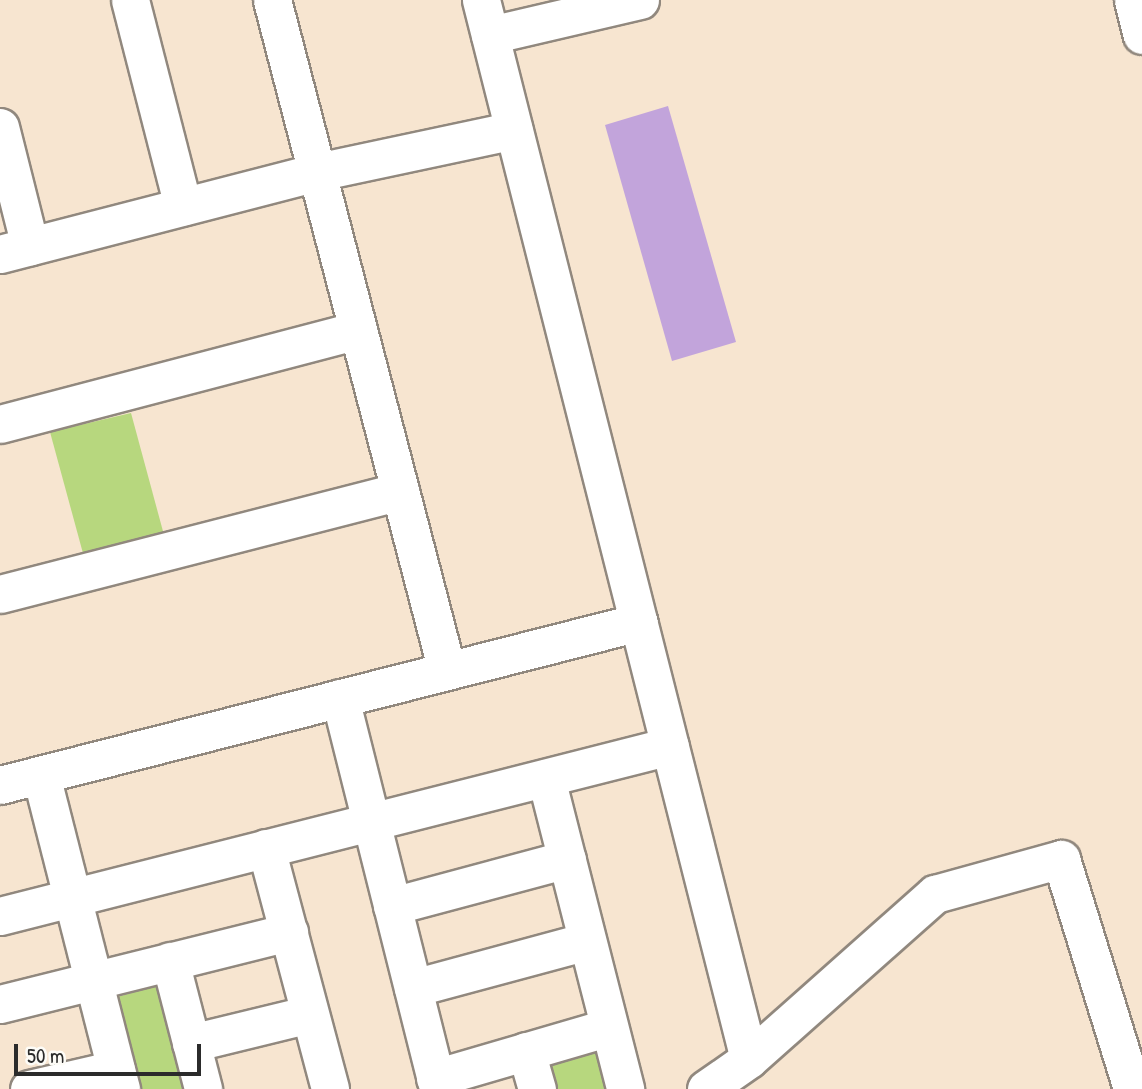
<!DOCTYPE html>
<style>
body{margin:0}
#map{position:relative;width:1142px;height:1089px;overflow:hidden;background:#f7e5d0;font-family:"Patrick Hand",sans-serif}
div>[style]{position:absolute}
[style*='--x']{left:calc(var(--x)*1px);top:calc(var(--y)*1px);width:calc(var(--w)*1px);rotate:calc(var(--a)*1deg)}
.green>*{inset:0;background:#b7d77e}
.building>*{inset:0;background:#c2a4db}
.roads{filter:drop-shadow(2px 0 #91887e) drop-shadow(-2px 0 #91887e) drop-shadow(0 2px #91887e) drop-shadow(0 -2px #91887e)}
.minor>*{height:37px;margin:-18.5px;padding:0 18.5px;transform-origin:18.5px;border-radius:18.5px;background:#fff}
span{translate:-50% -50%;white-space:nowrap;text-align:center;line-height:1.15;-webkit-text-stroke:5px #fdfcf7;paint-order:stroke}
.scale{position:absolute;left:14px;top:1044px;width:187px;height:32px;box-sizing:border-box;border:4px solid #2b2b2b;border-top:0;padding-left:9px;font-size:21px;line-height:24px;white-space:nowrap;color:#2b2b2b;-webkit-text-stroke:5px #fdfcf7;paint-order:stroke}
</style>
<div id="map">
<div class="green">
<i style="clip-path:polygon(131px 413px,164px 535px,84px 557px,50px 432px)"></i>
<i style="clip-path:polygon(171px 982px,198px 1089px,141px 1089px,117px 997px)"></i>
<i style="clip-path:polygon(606px 1042px,616px 1089px,548px 1089px,541px 1062px)"></i>
</div>
<div class="building">
<i style="clip-path:polygon(668px 106px,736px 342px,672px 361px,605px 125px)"></i>
</div>
<div class="roads">
<div class="minor">
<i style="--x:130;--y:0;--w:213;--a:75.6"></i>
<i style="--x:272;--y:0;--w:693;--a:75.38"></i>
<i style="--x:481;--y:0;--w:1092;--a:75.8"></i>
<i style="--x:1133;--y:0;--w:36;--a:76"></i>
<i style="--x:490;--y:35;--w:154;--a:-13.1"></i>
<i style="--x:0;--y:127;--w:123;--a:75.9"></i>
<i style="--x:0;--y:254;--w:327;--a:-14.5"></i>
<i style="--x:317;--y:172;--w:201;--a:-12"></i>
<i style="--x:0;--y:424;--w:370;--a:-14.7"></i>
<i style="--x:0;--y:594;--w:413;--a:-14.4"></i>
<i style="--x:340;--y:698;--w:403;--a:75.9"></i>
<i style="--x:41;--y:775;--w:324;--a:75.7"></i>
<i style="--x:546;--y:778;--w:321;--a:75.7"></i>
<i style="--x:0;--y:785;--w:659;--a:-14.31"></i>
<i style="--x:266;--y:848;--w:249;--a:75.1"></i>
<i style="--x:392;--y:906;--w:181;--a:-15"></i>
<i style="--x:0;--y:916;--w:691;--a:-14.24"></i>
<i style="--x:170;--y:961;--w:132;--a:75.5"></i>
<i style="--x:413;--y:988;--w:180;--a:-15.1"></i>
<i style="--x:0;--y:1004;--w:298;--a:-14"></i>
<i style="--x:191;--y:1043;--w:122;--a:-13.7"></i>
<i style="--x:526;--y:1051;--w:40;--a:74"></i>
<i style="--x:435;--y:1078;--w:181;--a:-16.3"></i>
<i style="--x:29;--y:1089;--w:89;--a:-12.9"></i>
<i style="--x:706;--y:1089;--w:52;--a:-34.9"></i>
<i style="--x:749;--y:1059;--w:249;--a:-41.6"></i>
<i style="--x:935;--y:894;--w:131;--a:-15.5"></i>
<i style="--x:1061;--y:859;--w:241;--a:72.8"></i>
</div>
</div>
<div class="scale">50 m</div>
</div>
